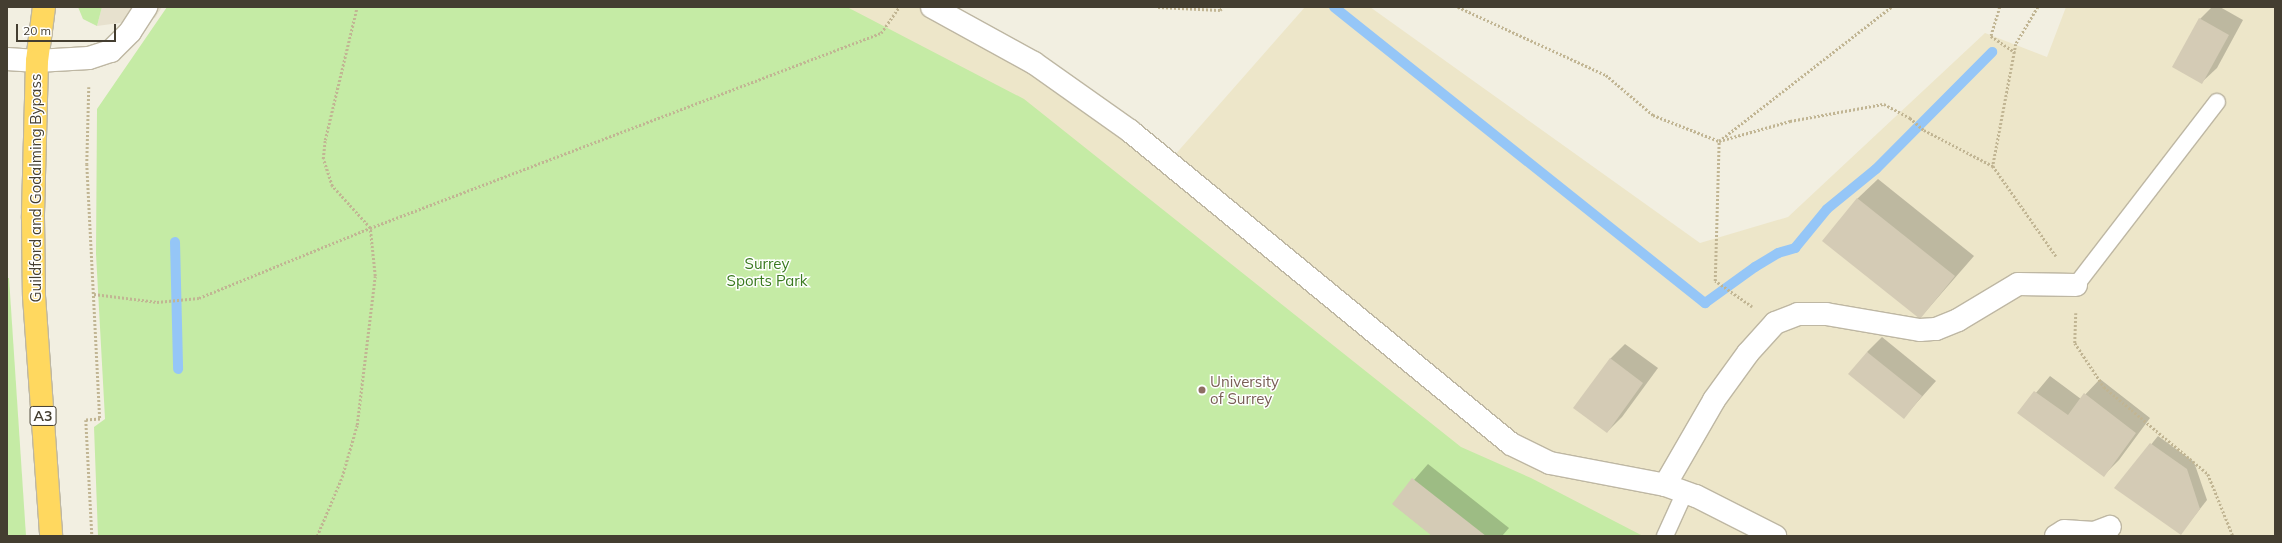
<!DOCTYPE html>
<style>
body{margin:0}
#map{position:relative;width:2282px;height:543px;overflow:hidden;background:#f2efe1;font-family:Mulish,sans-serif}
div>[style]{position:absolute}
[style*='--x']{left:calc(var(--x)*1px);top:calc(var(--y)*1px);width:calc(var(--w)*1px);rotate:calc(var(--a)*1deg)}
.residential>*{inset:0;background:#e7e1ce}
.education>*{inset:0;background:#ede6c9}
.green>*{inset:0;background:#c5eba5}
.shadow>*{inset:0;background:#0003}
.stream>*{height:10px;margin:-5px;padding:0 5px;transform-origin:5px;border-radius:5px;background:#95c6f7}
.building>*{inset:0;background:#d4cbb5}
.path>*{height:2.5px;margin-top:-1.25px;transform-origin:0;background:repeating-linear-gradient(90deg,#c1b593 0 2px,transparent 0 4px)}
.roads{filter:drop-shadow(1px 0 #beb7a3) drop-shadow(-1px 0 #beb7a3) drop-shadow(0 1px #beb7a3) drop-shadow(0 -1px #beb7a3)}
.lane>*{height:16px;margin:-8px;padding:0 8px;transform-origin:8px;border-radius:8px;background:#fff}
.street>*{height:22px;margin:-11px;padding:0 11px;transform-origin:11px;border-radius:11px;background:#fff}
.highway>*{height:22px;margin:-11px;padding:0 11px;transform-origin:11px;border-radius:11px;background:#ffd85f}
.dots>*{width:11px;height:11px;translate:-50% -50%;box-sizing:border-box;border:2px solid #fff;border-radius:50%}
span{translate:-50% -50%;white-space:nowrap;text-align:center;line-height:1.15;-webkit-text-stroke:3px #fff;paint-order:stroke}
.shield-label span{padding:1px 3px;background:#fff;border:1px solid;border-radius:3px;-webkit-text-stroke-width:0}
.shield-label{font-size:14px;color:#443e31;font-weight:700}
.street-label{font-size:15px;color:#443e31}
.park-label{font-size:15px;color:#3a7a20}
.education-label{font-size:15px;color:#785e54}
.left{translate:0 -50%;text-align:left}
.frame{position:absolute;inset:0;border:8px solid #443e31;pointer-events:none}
.scale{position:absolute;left:16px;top:24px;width:100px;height:18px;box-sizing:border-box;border:2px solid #443e31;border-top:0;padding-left:5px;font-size:12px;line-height:14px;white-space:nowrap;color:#443e31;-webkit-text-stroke:3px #fff;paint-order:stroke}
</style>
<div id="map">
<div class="residential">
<i style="clip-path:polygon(102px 7px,162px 7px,155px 18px,97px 26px)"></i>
</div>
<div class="education">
<i style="clip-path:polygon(205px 7px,918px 7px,1045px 75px,1166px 165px,1305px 7px,1370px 7px,1700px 243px,1788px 217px,1985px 33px,2047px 57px,2066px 7px,2275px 7px,2275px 536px,134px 536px)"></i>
</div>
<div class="green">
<i style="clip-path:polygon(78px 7px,102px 7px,97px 26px,83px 19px)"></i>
<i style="clip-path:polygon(167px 7px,847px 7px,1024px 99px,1461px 447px,1531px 478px,1643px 536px,98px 536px,94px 427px,105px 419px,96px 254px,97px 109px)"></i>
<i style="clip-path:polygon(7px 278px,9px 278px,26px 536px,7px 536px)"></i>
</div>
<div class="shadow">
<i style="clip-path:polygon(2212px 7px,2220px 7px,2243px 20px,2217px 68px,2202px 82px,2200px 19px)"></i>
<i style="clip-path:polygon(1878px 179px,1974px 256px,1920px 318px,1857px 199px)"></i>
<i style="clip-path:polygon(1882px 337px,1936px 381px,1904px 417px,1867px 352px)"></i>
<i style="clip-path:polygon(1625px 344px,1658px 368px,1622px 417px,1607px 432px,1610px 359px)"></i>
<i style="clip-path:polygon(2050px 376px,2081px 399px,2100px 379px,2150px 418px,2119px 460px,2104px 475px,2019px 413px)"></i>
<i style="clip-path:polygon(2158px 436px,2194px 462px,2207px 500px,2181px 533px,2116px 488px)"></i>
<i style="clip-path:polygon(1428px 464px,1509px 528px,1502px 536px,1433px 536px,1393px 504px)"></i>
</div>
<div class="stream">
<i style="--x:1334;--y:7;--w:475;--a:38.6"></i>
<i style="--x:1705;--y:303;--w:62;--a:-35.8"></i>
<i style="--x:1755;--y:267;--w:27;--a:-31"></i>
<i style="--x:1778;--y:253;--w:18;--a:-16"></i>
<i style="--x:1795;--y:248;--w:50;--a:-50.6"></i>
<i style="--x:1827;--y:209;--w:63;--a:-39.2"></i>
<i style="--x:1876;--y:169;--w:165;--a:-45.2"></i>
<i style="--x:175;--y:242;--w:127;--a:88.6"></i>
</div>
<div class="building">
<i style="clip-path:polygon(2199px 18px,2229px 35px,2202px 84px,2172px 67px)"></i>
<i style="clip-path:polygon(1857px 198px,1955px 276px,1920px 319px,1822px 241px)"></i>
<i style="clip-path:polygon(1867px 352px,1922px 396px,1904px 419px,1848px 374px)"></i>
<i style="clip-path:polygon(1610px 358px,1643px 383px,1607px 433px,1573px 408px)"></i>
<i style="clip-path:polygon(2034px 391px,2068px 415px,2084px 393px,2136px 433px,2104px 477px,2017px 413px)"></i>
<i style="clip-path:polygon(2150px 443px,2187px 469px,2200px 509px,2181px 535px,2114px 488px)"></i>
<i style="clip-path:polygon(1412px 478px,1486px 536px,1432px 536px,1392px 504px)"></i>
</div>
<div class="path">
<i style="--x:1158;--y:7;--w:62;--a:2.8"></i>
<i style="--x:1220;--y:10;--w:4;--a:-45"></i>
<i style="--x:1458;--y:7;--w:163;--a:24.7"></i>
<i style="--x:1606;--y:75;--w:62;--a:40.4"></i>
<i style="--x:1653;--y:115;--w:71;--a:21.5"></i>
<i style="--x:1719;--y:141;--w:74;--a:-15.7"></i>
<i style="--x:1790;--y:121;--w:96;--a:-10.3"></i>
<i style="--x:1884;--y:104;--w:30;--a:28"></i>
<i style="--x:1910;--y:118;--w:18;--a:41"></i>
<i style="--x:1924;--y:130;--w:78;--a:27.6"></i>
<i style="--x:2000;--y:7;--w:30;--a:107"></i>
<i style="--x:1991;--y:36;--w:29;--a:34"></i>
<i style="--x:2038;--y:7;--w:43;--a:120.7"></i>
<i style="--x:2016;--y:44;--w:124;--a:100.7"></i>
<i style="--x:1993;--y:166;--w:110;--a:55"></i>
<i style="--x:89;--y:87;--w:77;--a:91.5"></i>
<i style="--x:87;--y:164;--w:255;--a:87.1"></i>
<i style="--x:100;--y:419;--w:14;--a:176"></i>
<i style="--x:86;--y:420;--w:116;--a:87"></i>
<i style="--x:94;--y:294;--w:64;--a:7.2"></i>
<i style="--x:157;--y:302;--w:42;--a:-5.4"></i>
<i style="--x:199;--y:298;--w:185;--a:-22.3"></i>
<i style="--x:370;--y:228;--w:547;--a:-20.89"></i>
<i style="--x:881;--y:33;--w:32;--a:-55"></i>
<i style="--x:1752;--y:307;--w:45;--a:-144.9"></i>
<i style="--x:1715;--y:281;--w:140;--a:-88.4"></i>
<i style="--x:1719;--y:141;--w:218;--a:-37.9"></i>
<i style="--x:2076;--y:313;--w:30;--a:92"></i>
<i style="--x:2075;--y:343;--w:53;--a:56.6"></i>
<i style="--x:2104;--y:387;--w:136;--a:39.9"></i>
<i style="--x:2208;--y:474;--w:67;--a:68"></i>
<i style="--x:317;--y:536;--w:64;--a:-67"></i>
<i style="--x:342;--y:477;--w:54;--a:-73.9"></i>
<i style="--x:357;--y:425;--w:150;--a:-83.1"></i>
<i style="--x:375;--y:276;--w:48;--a:-95.9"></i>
<i style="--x:370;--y:228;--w:57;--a:-132.1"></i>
<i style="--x:332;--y:186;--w:28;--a:-108"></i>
<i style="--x:323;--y:159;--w:19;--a:-84"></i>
<i style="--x:325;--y:140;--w:137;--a:-76.5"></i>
</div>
<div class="roads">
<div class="lane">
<i style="--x:2076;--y:285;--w:231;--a:-52.4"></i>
<i style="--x:1665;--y:536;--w:48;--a:-65.6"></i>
</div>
<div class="street">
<i style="--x:932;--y:7;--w:116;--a:28.8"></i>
<i style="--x:1034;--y:63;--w:118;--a:35.3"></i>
<i style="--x:1130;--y:131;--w:493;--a:39.4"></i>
<i style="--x:1511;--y:444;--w:43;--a:26"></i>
<i style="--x:1550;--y:463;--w:117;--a:10.8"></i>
<i style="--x:1665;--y:485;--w:33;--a:20"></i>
<i style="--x:1696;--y:496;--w:89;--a:26.9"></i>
<i style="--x:7;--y:59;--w:30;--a:4"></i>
<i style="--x:37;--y:61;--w:52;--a:-3.3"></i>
<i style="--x:89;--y:58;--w:23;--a:-18"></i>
<i style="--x:111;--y:51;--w:27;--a:-45"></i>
<i style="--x:130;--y:32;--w:30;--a:-57"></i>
<i style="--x:1665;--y:485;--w:98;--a:-60"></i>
<i style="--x:1714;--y:400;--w:58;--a:-54.1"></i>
<i style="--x:1748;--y:353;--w:40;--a:-48"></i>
<i style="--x:1775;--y:323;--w:25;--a:-21"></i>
<i style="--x:1798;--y:314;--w:28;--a:0"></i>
<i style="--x:1826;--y:314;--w:95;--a:9.7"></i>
<i style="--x:1920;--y:330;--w:16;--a:-4"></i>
<i style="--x:1936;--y:329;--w:24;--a:-22"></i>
<i style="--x:1958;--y:320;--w:70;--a:-31"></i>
<i style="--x:2018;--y:284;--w:58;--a:1"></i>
<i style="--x:2056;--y:536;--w:9;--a:-32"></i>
<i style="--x:2064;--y:531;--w:30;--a:4"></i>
<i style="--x:2094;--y:533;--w:17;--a:-21"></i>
</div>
<div class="highway">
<i style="--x:44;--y:7;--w:54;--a:97.4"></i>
<i style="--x:37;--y:61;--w:157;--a:91.5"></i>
<i style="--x:33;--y:218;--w:78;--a:89.3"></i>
<i style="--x:34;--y:296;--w:241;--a:85.9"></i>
</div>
</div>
<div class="dots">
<i style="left:1202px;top:390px;background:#8d6e63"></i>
</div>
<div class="shield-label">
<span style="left:43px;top:416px">A3</span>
</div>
<div class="street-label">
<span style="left:36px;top:188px;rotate:-90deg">Guildford and Godalming Bypass</span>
</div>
<div class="park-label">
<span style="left:767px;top:272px">Surrey<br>Sports Park</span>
</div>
<div class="education-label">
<span class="left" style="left:1210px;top:390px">University<br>of Surrey</span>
</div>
<div class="frame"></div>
<div class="scale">20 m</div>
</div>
